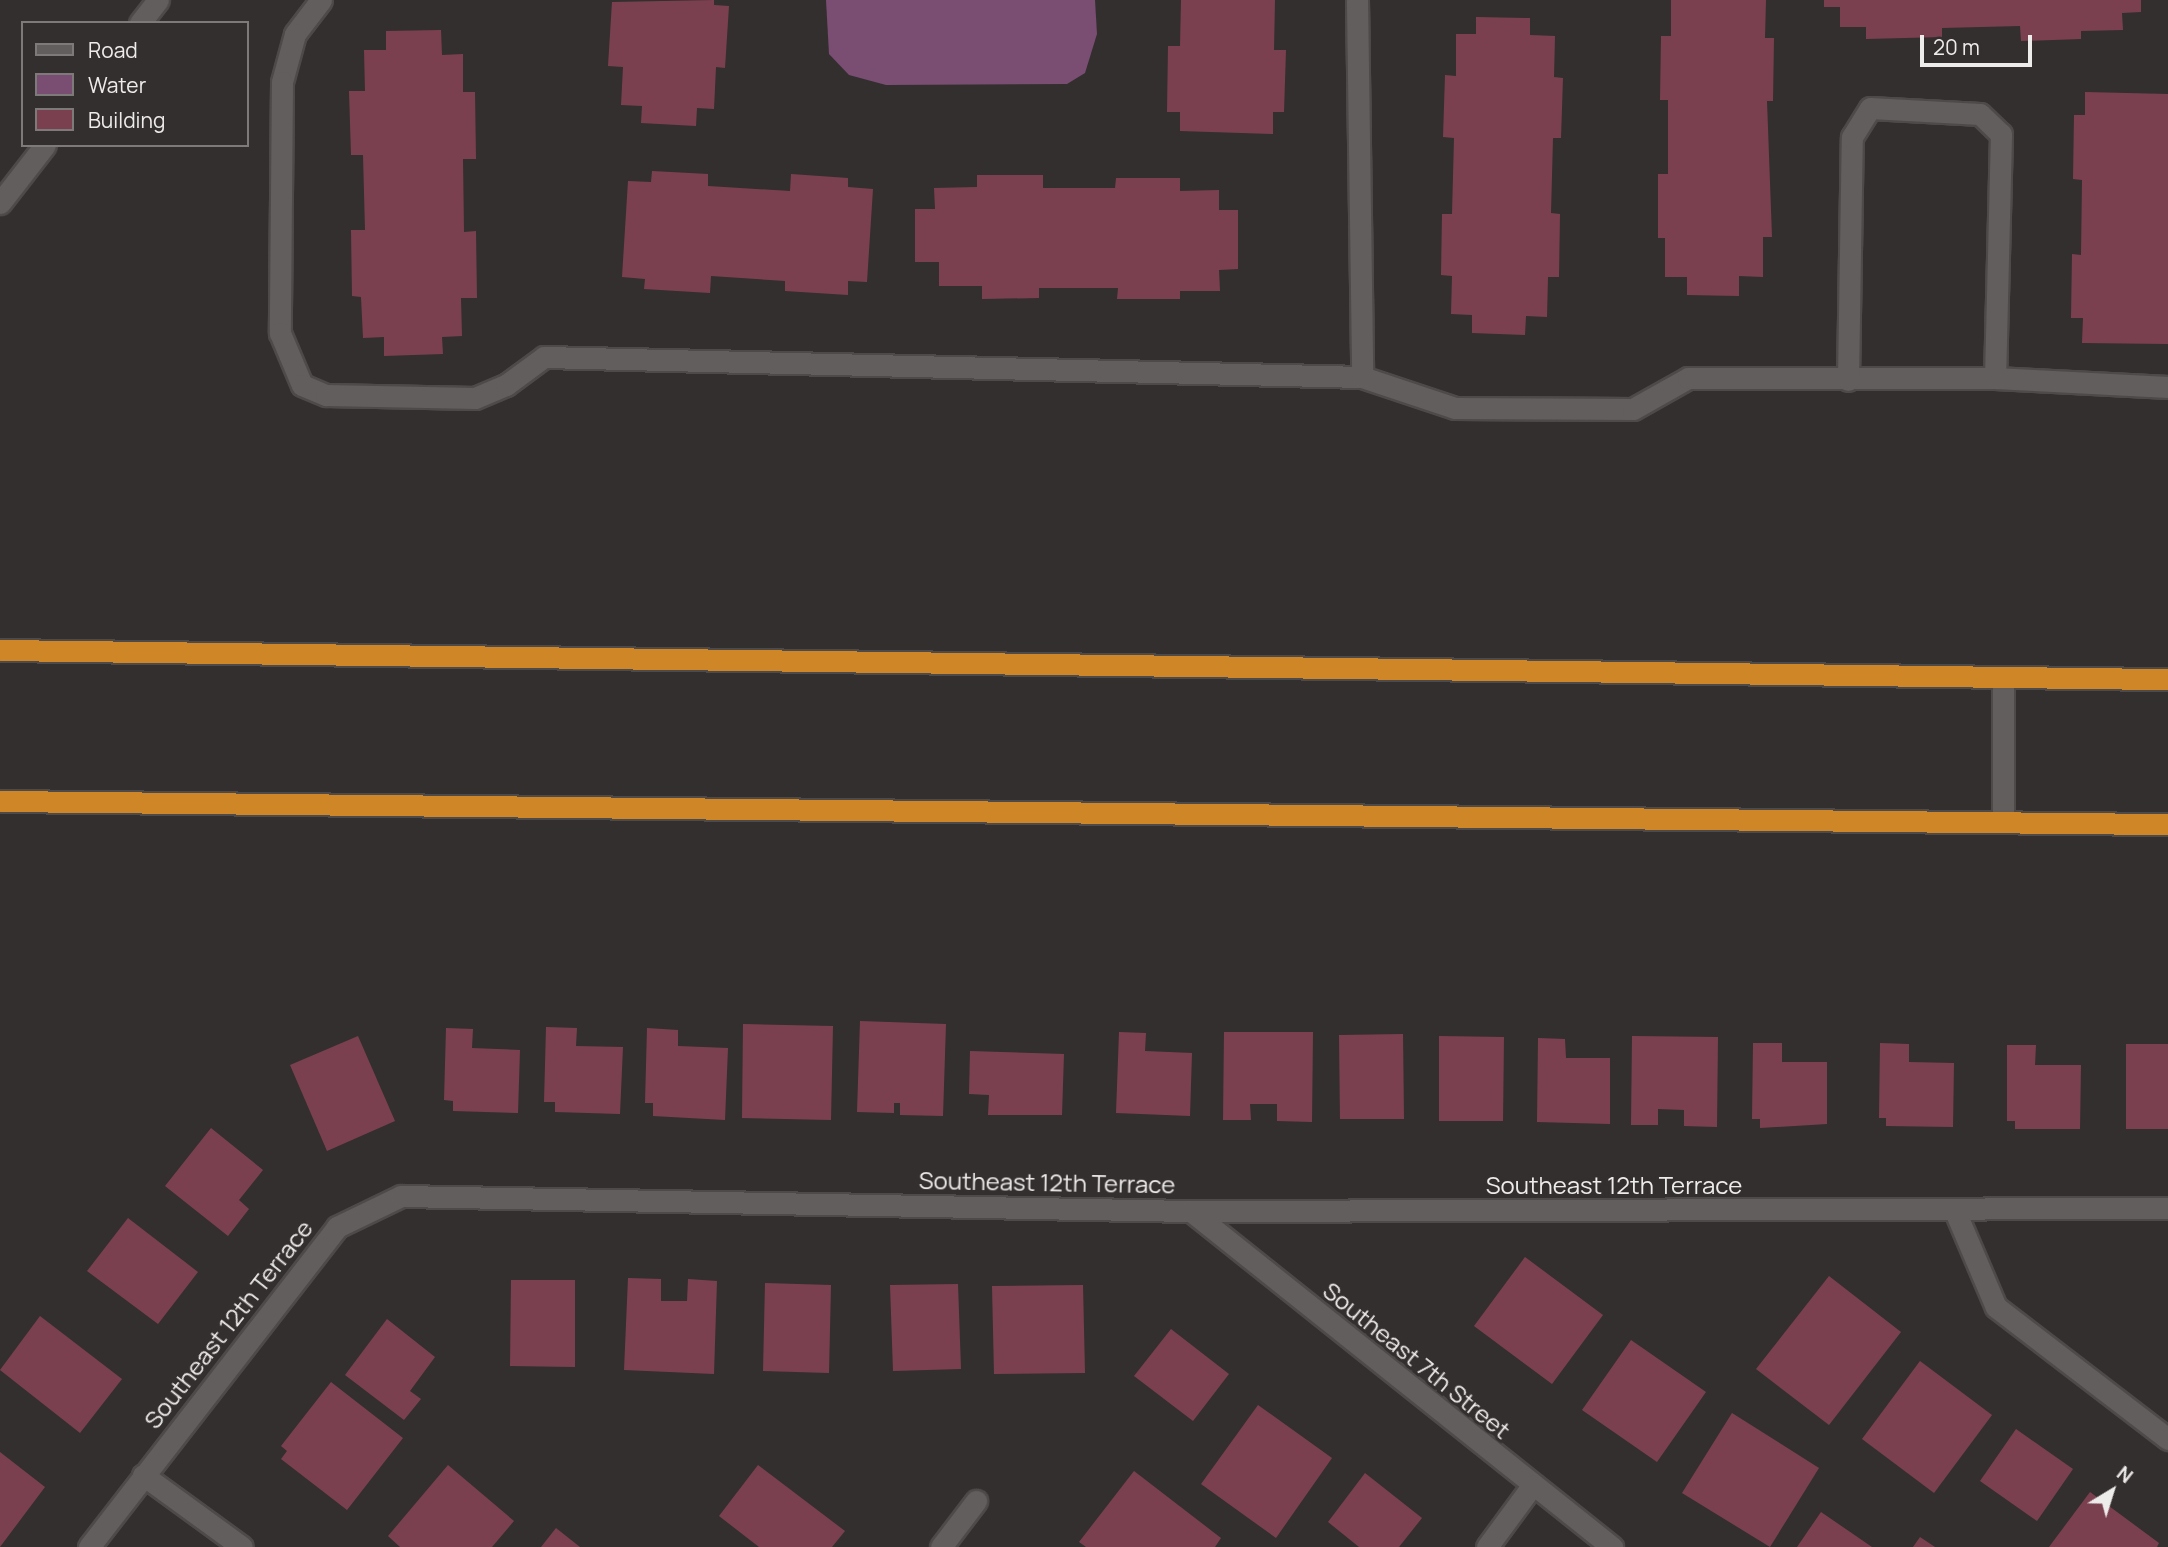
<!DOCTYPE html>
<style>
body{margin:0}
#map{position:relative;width:2168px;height:1547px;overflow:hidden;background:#332f2e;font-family:Manrope,sans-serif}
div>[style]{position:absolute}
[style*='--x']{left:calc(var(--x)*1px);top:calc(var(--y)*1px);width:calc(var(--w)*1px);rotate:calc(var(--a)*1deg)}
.water>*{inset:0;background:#7a4d73}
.building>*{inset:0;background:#7b4050}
.roads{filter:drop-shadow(2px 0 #4e4a49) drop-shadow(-2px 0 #4e4a49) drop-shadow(0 2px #4e4a49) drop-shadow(0 -2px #4e4a49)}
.lane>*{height:21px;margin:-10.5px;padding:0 10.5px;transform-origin:10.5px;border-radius:10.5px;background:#625e5d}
.street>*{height:21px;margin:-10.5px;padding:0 10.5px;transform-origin:10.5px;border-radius:10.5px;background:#625e5d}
.highway>*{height:21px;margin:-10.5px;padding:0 10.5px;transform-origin:10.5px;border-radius:10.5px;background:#cf8626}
span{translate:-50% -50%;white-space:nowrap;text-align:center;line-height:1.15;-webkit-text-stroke:6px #332f2e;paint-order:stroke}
.street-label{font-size:24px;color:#eeebeb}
.legend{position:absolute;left:21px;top:21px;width:228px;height:126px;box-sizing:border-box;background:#332f2e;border:2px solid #7e7a7a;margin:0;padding:9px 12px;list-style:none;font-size:21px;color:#eeebeb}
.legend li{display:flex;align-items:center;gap:14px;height:35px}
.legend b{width:35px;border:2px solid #7e7a7a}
.north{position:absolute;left:2077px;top:1456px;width:70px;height:70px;-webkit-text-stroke:5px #332f2e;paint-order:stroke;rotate:38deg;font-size:19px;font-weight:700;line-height:28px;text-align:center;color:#eeebeb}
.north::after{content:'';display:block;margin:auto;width:24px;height:32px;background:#eeebeb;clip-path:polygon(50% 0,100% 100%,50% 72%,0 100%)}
.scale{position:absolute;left:1920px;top:35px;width:112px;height:32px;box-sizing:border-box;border:4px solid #eeebeb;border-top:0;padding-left:9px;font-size:21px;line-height:24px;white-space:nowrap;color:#eeebeb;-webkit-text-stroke:5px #332f2e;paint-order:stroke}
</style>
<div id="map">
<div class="water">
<i style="clip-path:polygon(826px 0,1095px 0,1097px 34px,1085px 73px,1067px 84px,886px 85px,849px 75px,829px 54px)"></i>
</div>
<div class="building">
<i style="clip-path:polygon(714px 0,714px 5px,729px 6px,725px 68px,716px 67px,714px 109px,697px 108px,696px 126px,641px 123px,642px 106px,621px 105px,623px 67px,608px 66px,612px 2px)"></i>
<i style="clip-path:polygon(1181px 0,1275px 0,1274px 50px,1286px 50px,1284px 112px,1273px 112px,1273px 134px,1180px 131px,1180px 112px,1167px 112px,1168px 46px,1180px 46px)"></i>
<i style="clip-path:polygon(1671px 0,1766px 0,1765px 38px,1774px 38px,1773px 101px,1767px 101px,1772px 237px,1763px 237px,1763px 277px,1739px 276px,1739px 296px,1687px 295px,1687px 277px,1665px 277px,1665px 238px,1658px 238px,1658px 174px,1668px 174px,1668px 100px,1660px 100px,1661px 36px,1671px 36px)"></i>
<i style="clip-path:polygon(1824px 0,2141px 0,2141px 12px,2122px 13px,2123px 30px,2081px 31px,2081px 39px,2021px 41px,2020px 26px,1942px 28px,1942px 37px,1866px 39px,1866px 27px,1840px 27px,1840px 7px,1824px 7px)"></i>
<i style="clip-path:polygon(1476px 17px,1530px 18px,1530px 35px,1555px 36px,1554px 77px,1563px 78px,1561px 138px,1553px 138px,1551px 213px,1560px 214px,1559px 277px,1548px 277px,1547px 317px,1526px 316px,1525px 335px,1472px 333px,1472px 315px,1451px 314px,1452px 276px,1441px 275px,1442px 214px,1452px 214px,1454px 138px,1443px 137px,1445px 75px,1456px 76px,1456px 34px,1476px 34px)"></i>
<i style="clip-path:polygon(441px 30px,442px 55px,463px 54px,463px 92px,475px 92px,476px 159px,463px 159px,464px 232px,476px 231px,477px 298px,461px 298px,462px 336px,442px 337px,443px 354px,384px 356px,384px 337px,363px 338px,361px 297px,352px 296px,351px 230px,365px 230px,363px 155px,351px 155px,349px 91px,365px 91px,364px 50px,386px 50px,386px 31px)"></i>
<i style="clip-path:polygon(2085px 92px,2168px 94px,2168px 344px,2082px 343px,2083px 318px,2071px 318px,2072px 254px,2081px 255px,2082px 180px,2073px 179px,2074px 115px,2085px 115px)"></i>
<i style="clip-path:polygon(652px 171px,708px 174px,708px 186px,790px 191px,791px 174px,848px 178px,848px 187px,873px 189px,867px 282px,848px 281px,848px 295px,785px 291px,785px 281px,711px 276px,710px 293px,644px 289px,645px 279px,622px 277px,628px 181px,651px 182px)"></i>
<i style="clip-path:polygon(977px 175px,1043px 175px,1043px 188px,1115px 188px,1116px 178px,1180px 178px,1180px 191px,1219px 190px,1219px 210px,1238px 210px,1238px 269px,1219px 270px,1220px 291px,1180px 291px,1180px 299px,1117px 299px,1118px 288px,1039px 288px,1039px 298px,982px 299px,982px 286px,939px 286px,939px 262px,915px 262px,915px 209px,935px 209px,934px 188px,977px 187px)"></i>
<i style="clip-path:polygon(860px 1021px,946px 1024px,943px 1116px,900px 1115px,900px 1103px,894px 1103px,894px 1113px,857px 1112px)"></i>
<i style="clip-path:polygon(743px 1024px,833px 1026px,831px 1120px,742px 1118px)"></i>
<i style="clip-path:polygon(546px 1027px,577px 1028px,576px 1046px,623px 1047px,620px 1114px,555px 1112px,555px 1102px,544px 1102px)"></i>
<i style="clip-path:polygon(446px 1028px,473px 1029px,472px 1048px,520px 1050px,518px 1113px,453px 1111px,453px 1101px,444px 1100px)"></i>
<i style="clip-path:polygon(647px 1028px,678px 1030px,678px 1046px,728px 1048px,725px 1120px,653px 1116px,653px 1103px,645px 1103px)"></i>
<i style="clip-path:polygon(1119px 1032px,1146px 1033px,1145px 1051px,1192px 1053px,1190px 1116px,1116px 1113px)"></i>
<i style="clip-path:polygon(1224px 1032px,1313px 1032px,1312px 1122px,1277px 1121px,1277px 1104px,1250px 1104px,1251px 1120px,1223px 1120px)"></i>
<i style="clip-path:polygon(1403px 1034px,1404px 1119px,1340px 1119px,1339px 1035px)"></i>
<i style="clip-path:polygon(358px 1036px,395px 1121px,327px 1151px,290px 1065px)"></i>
<i style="clip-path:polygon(1439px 1036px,1504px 1037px,1503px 1121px,1439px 1121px)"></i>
<i style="clip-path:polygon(1632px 1036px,1718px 1037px,1717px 1127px,1684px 1126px,1684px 1110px,1658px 1109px,1658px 1125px,1631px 1125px)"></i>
<i style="clip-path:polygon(1538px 1038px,1565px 1039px,1566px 1058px,1610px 1058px,1610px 1124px,1537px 1122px)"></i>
<i style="clip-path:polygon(1753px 1043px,1782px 1043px,1782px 1062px,1827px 1062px,1827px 1124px,1760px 1128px,1760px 1119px,1752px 1119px)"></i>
<i style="clip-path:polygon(1880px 1043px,1909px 1044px,1909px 1062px,1954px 1063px,1953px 1127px,1886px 1126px,1886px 1118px,1879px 1118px)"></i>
<i style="clip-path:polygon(2126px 1044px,2168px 1044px,2168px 1129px,2126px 1129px)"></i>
<i style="clip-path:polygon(2007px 1045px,2036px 1045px,2035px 1065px,2081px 1065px,2080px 1129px,2015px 1129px,2015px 1121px,2007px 1121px)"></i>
<i style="clip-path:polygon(970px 1051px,1064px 1054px,1062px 1115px,988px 1115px,989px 1095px,969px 1094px)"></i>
<i style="clip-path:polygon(211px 1128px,263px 1170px,239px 1200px,249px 1209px,228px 1236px,165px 1186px)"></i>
<i style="clip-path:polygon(128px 1218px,198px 1272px,158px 1324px,87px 1271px)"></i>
<i style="clip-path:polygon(1525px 1257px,1603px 1315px,1552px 1384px,1474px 1326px)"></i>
<i style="clip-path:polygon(1829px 1276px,1901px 1332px,1829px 1425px,1756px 1369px)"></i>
<i style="clip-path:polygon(628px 1278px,661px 1279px,661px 1301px,687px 1301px,688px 1279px,717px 1281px,714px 1374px,624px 1370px)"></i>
<i style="clip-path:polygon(511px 1280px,575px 1280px,575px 1367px,510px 1366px)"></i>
<i style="clip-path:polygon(765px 1283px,831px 1285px,829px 1373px,763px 1371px)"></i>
<i style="clip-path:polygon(958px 1284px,961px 1369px,893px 1371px,890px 1285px)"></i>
<i style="clip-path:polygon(1083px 1285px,1085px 1373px,994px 1374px,992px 1286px)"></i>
<i style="clip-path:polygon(40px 1316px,122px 1379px,80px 1433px,0 1370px)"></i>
<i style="clip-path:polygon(387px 1319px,435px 1357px,410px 1391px,421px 1399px,404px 1420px,345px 1375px)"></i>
<i style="clip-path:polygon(1171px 1329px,1229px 1374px,1193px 1421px,1134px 1376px)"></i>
<i style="clip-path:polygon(1631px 1340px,1706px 1392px,1657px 1462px,1582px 1410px)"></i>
<i style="clip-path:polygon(1920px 1361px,1992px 1415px,1934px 1493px,1862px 1439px)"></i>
<i style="clip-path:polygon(331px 1382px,403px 1438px,347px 1510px,281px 1459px,287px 1451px,281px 1446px)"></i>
<i style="clip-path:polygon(1258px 1405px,1332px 1458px,1276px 1538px,1201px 1484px)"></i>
<i style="clip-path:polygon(1732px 1413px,1819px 1468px,1770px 1547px,1682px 1493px)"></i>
<i style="clip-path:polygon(2016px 1429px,2073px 1469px,2037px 1521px,1980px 1481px)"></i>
<i style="clip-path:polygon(0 1452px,45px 1487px,0 1547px)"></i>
<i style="clip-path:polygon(448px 1465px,514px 1521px,492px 1547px,400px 1547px,388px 1536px)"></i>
<i style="clip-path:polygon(758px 1465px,845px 1531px,832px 1547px,759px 1547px,719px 1516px)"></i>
<i style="clip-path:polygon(1134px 1471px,1221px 1538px,1215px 1547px,1086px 1547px,1079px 1542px)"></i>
<i style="clip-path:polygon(1365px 1473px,1422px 1518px,1399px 1547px,1359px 1547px,1328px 1522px)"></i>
<i style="clip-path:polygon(2090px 1492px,2159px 1543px,2157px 1547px,2049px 1547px)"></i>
<i style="clip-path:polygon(1821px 1512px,1872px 1547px,1797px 1547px)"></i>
<i style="clip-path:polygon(556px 1528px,580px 1547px,541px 1547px)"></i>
<i style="clip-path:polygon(1920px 1537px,1935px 1547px,1913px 1547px)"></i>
</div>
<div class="roads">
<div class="lane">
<i style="--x:2003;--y:821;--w:143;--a:-90"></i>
</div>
<div class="street">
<i style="--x:321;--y:0;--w:43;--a:127.4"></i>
<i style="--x:295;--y:34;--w:50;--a:105.2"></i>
<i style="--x:282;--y:82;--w:251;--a:90.5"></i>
<i style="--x:280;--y:333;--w:56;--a:67.1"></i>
<i style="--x:302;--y:385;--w:26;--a:23"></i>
<i style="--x:326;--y:395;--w:149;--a:1.2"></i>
<i style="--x:475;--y:398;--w:34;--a:-23"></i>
<i style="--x:506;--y:385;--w:47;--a:-36.4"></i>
<i style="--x:544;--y:357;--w:818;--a:1.4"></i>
<i style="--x:1362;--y:377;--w:98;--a:18.4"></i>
<i style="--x:1455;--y:408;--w:178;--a:0.3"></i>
<i style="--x:1633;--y:409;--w:63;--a:-29.4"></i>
<i style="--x:1688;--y:378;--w:307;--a:0"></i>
<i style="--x:1995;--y:378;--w:173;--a:3"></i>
<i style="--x:1357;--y:0;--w:377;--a:89.2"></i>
<i style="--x:140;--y:23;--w:29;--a:-52"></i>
<i style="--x:0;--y:203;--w:73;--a:-52.2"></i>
<i style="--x:1848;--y:380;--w:243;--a:-89.1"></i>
<i style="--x:1852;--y:137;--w:34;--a:-58"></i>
<i style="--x:1870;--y:108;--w:110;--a:3.1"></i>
<i style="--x:1980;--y:114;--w:29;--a:44"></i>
<i style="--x:2001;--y:134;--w:244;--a:91.4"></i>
<i style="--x:1191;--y:1211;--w:539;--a:38.59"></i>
<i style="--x:1955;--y:1211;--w:104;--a:66.9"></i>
<i style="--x:1996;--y:1307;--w:217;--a:37.5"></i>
<i style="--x:143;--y:1475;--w:122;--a:36"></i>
<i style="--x:89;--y:1547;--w:405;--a:-52.2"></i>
<i style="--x:337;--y:1227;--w:71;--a:-25.8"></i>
<i style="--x:401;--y:1196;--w:790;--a:1.09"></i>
<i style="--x:1191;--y:1211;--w:977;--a:-0.18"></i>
<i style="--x:941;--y:1547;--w:58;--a:-52.7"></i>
<i style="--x:1487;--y:1547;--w:76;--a:-53.6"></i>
</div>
<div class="highway">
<i style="--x:0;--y:650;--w:2168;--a:0.77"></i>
<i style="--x:0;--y:801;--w:2168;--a:0.61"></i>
</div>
</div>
<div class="street-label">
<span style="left:1047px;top:1182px;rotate:1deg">Southeast 12th Terrace</span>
<span style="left:1614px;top:1185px">Southeast 12th Terrace</span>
<span style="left:228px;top:1324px;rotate:-52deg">Southeast 12th Terrace</span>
<span style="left:1417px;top:1360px;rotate:39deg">Southeast 7th Street</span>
</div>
<ul class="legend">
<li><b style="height:9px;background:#625e5d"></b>Road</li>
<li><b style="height:19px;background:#7a4d73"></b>Water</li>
<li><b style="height:19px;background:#7b4050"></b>Building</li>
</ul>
<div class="north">N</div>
<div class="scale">20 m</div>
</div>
